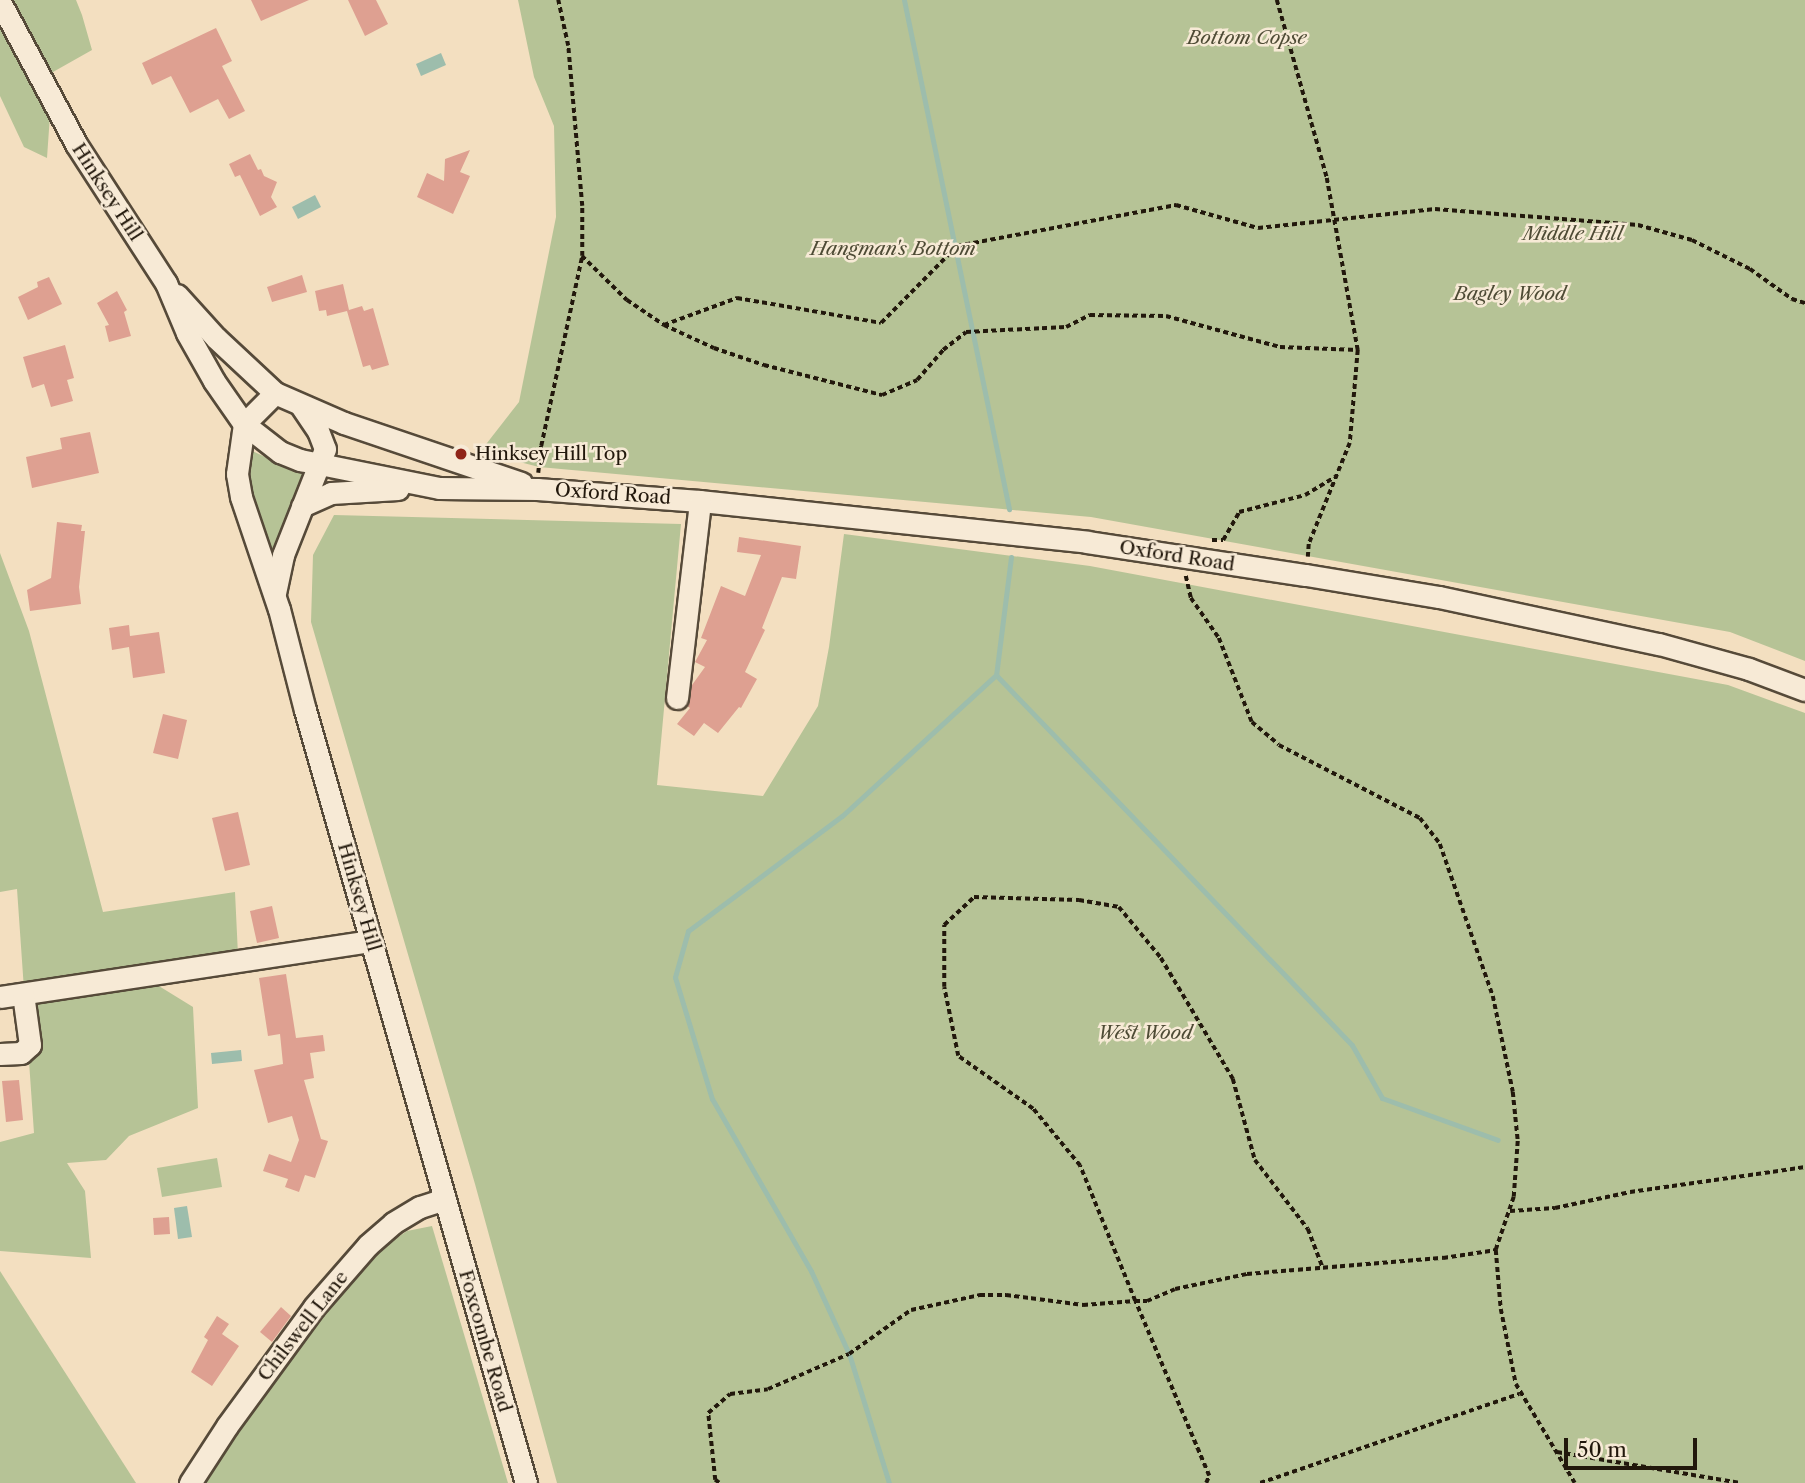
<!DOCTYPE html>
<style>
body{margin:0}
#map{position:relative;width:1805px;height:1483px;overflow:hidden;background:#f3dfc0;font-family:"Libre Caslon Text",serif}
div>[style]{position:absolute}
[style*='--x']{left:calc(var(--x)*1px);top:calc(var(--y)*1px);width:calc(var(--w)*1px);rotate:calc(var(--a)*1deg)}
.green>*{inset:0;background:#b6c396}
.water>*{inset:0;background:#9dbdac}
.stream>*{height:5px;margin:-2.5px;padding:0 2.5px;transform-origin:2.5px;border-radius:2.5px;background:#9dbdac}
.building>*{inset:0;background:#dea091}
.path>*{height:3.5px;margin-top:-1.75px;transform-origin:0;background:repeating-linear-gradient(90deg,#22180c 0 5px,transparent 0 8.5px)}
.roads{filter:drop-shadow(2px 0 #564a39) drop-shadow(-2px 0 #564a39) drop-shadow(0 2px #564a39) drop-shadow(0 -2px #564a39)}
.minor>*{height:21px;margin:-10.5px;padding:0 10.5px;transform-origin:10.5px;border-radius:10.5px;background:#f7ead6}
.dots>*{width:19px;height:19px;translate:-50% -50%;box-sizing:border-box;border:4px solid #f7ead6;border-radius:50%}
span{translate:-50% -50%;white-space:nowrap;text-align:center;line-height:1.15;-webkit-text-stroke:5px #f7ead6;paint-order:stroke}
.park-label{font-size:19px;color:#4e4b35;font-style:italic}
.street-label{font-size:19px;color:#22180c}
.poi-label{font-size:19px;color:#22180c}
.left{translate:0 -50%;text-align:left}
.scale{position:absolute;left:1564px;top:1438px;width:133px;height:32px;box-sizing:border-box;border:4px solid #22180c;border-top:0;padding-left:9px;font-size:21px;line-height:24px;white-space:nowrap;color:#22180c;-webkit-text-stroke:5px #f7ead6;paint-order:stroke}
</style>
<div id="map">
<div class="green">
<i style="clip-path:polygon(0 0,76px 0,82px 15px,92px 50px,53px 72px,47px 158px,24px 147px,0 96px)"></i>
<i style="clip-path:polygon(518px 0,1805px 0,1805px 661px,1730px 632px,1091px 517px,539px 467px,480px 452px,519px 402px,556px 217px,554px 126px,534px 77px)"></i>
<i style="clip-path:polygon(250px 450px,306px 476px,277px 547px,269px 549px,247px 482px)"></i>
<i style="clip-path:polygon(334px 515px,681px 524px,657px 785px,763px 796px,818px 706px,829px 647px,844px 534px,1090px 566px,1728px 685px,1805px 713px,1805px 1483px,557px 1483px,475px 1184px,311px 622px,313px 555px)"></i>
<i style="clip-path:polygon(0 553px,29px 631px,103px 912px,235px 892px,238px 955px,154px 983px,193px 1007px,198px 1108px,129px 1136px,106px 1160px,67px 1163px,85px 1191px,91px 1258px,0 1251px,0 1142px,34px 1133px,17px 889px,0 892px)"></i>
<i style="clip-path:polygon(217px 1158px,222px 1187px,162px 1197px,157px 1168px)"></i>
<i style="clip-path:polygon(432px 1226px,508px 1483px,205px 1483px,212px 1461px,366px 1259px,407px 1231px)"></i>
<i style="clip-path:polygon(0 1271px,136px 1483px,0 1483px)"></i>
</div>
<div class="water">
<i style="clip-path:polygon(441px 53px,446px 65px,421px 76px,416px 64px)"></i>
<i style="clip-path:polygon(315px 195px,321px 207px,298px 219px,292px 207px)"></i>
<i style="clip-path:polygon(241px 1050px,242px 1061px,212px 1064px,211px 1053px)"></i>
<i style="clip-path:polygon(187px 1206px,192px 1237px,178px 1239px,174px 1208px)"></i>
</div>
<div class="stream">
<i style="--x:904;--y:0;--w:520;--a:78.34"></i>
<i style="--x:1011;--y:557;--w:119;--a:97.2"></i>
<i style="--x:996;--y:675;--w:513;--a:46.1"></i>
<i style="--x:1352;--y:1045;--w:61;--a:60.5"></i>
<i style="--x:1382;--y:1098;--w:123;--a:19.9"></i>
<i style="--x:889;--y:1483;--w:135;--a:-107.2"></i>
<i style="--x:849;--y:1354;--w:91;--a:-114.6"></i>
<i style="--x:811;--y:1271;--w:198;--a:-119.9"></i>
<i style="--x:712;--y:1099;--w:127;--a:-106.9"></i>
<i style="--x:675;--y:977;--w:48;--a:-74.2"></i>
<i style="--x:688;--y:931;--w:192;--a:-36.8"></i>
<i style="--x:842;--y:816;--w:209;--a:-42.5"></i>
</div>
<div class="building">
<i style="clip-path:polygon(251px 0,309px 0,261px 21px)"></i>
<i style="clip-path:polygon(348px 0,376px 0,388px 24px,365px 36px)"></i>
<i style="clip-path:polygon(216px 28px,232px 61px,222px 66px,245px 111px,229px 119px,218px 99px,190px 113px,171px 76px,152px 85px,142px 63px)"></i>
<i style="clip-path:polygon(470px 150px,460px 172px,470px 176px,453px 214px,417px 197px,427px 173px,444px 181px,445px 159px)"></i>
<i style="clip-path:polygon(250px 154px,258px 170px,261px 169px,264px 176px,277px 182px,271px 197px,277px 207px,260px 216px,240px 175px,235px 177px,229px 164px)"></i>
<i style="clip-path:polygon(302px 275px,307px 292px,272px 302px,267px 287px)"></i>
<i style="clip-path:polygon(49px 277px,62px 304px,28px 320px,18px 297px,38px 287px,37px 282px)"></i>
<i style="clip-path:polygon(343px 284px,349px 310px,362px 306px,364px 311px,373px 308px,389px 365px,372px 370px,370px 365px,363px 367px,347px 311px,327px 316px,326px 310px,319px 311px,315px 291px)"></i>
<i style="clip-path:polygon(117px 291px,127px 310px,124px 312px,131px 336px,109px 342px,105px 326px,109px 325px,97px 303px)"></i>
<i style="clip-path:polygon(65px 345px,74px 378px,67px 380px,73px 401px,51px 407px,44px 384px,32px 388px,23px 357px)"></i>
<i style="clip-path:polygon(90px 432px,99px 473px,32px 488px,26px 457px,62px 449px,60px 438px)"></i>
<i style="clip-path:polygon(57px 522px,82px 525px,81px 531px,85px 531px,79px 587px,81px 604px,30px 611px,27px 590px,51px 578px)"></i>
<i style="clip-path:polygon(739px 537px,801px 546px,796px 579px,782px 577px,762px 628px,765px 630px,745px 672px,757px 679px,741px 708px,739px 707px,718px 733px,704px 723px,694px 736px,677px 724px,690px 708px,687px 706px,692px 685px,705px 667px,695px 662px,707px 640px,701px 638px,721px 586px,745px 596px,761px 555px,737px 552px)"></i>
<i style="clip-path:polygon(129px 625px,130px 636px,159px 632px,165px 673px,133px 678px,129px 647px,112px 650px,109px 628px)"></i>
<i style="clip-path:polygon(163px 714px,187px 720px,178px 759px,153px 753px)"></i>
<i style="clip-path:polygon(238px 812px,250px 865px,225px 871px,212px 818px)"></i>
<i style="clip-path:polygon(272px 906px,279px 938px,257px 943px,250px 911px)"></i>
<i style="clip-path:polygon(286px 974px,296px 1038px,323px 1035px,325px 1051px,310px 1053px,314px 1078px,304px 1080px,321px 1139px,328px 1141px,315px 1178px,305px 1175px,299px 1192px,285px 1187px,288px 1179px,263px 1171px,269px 1154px,291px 1162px,299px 1140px,292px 1116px,268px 1123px,254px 1070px,283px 1064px,280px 1034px,268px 1036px,259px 978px)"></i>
<i style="clip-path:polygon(19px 1080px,23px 1120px,6px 1122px,2px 1081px)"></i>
<i style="clip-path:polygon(169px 1217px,170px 1234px,154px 1235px,153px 1218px)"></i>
<i style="clip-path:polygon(281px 1307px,291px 1316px,272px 1342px,260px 1332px)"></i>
<i style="clip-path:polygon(217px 1316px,229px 1324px,222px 1334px,239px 1346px,212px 1386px,191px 1372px,208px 1340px,204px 1337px)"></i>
</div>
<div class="path">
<i style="--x:1277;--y:0;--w:185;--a:74.3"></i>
<i style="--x:1327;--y:178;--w:175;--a:79.8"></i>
<i style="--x:1358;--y:350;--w:93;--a:94.9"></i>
<i style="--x:1350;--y:443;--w:109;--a:112.1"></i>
<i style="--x:1309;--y:544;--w:13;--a:94"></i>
<i style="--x:582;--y:256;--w:63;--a:44.4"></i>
<i style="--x:627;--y:300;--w:45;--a:34"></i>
<i style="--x:664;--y:325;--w:55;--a:24.7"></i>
<i style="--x:714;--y:348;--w:53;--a:18.8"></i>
<i style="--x:764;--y:365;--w:122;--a:14.3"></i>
<i style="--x:882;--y:395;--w:38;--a:-23"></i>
<i style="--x:917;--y:380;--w:40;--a:-49"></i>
<i style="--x:943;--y:350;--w:29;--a:-38"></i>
<i style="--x:966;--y:332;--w:100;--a:-2.9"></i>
<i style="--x:1066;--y:327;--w:27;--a:-27"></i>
<i style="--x:1090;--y:315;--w:76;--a:0.8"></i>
<i style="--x:1166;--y:316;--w:118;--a:15.2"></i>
<i style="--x:1280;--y:347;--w:78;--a:2.2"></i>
<i style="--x:664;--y:325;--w:78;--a:-20.3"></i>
<i style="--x:737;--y:298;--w:146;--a:9.8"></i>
<i style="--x:881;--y:323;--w:108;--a:-45.4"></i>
<i style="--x:957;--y:246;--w:223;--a:-10.6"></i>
<i style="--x:1176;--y:205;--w:85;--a:15.7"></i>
<i style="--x:1258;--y:228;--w:178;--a:-6.1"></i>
<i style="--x:1435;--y:209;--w:204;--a:4.5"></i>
<i style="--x:1638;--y:225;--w:56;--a:15.5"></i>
<i style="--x:1692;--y:240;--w:65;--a:26.6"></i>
<i style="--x:1750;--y:269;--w:52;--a:35.5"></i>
<i style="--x:1792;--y:299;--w:14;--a:17"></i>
<i style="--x:538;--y:473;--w:27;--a:-84"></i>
<i style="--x:541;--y:446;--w:194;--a:-77.8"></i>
<i style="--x:582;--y:256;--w:50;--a:-90"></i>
<i style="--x:582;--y:206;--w:161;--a:-95"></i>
<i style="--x:568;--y:46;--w:47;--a:-102.3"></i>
<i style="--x:1212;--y:540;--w:11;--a:0"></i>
<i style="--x:1223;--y:540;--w:32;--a:-60"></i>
<i style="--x:1239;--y:512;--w:68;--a:-14.4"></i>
<i style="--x:1305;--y:495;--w:37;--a:-31"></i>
<i style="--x:1186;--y:576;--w:23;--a:77"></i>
<i style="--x:1191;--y:598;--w:49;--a:55"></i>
<i style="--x:1219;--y:638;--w:90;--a:68.6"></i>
<i style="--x:1252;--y:722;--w:35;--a:40"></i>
<i style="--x:1279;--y:745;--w:159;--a:27.4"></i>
<i style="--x:1420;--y:818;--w:33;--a:52"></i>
<i style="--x:1440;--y:844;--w:161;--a:70.8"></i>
<i style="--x:1493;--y:996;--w:98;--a:78.2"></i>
<i style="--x:1513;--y:1092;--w:49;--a:84.2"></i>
<i style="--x:1518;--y:1141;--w:56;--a:94.1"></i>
<i style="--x:1514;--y:1197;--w:56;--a:108.8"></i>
<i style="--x:1496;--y:1250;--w:59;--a:85.2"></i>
<i style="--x:1501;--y:1309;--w:76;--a:78.7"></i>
<i style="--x:1516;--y:1384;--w:115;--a:59.2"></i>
<i style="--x:1510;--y:1211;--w:45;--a:-3.8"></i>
<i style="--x:1555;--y:1208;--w:77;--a:-12"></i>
<i style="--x:1630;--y:1192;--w:177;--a:-8.1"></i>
<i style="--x:1557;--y:1452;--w:186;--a:9.6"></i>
<i style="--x:719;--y:1483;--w:5;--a:-143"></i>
<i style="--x:715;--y:1480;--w:67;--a:-96"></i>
<i style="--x:708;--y:1413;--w:29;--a:-41"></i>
<i style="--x:730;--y:1394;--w:38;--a:-7"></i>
<i style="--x:768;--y:1389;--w:88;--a:-23.4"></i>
<i style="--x:849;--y:1354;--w:76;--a:-35.4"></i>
<i style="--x:911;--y:1310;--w:71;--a:-12.3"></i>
<i style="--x:980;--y:1295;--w:26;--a:0"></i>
<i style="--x:1006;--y:1295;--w:78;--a:7.4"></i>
<i style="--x:1083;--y:1305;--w:52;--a:-4.4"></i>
<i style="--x:1135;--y:1301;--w:146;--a:-112.2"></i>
<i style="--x:1080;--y:1166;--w:74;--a:-129.5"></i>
<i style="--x:1033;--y:1109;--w:92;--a:-144.8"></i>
<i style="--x:958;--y:1056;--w:70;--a:-101.5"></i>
<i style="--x:944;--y:987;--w:62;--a:-90"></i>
<i style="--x:944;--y:925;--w:41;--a:-43"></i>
<i style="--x:974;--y:897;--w:105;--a:1.6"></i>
<i style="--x:1079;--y:900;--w:41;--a:9.9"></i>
<i style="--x:1119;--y:907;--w:66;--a:50.5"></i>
<i style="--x:1161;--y:958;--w:141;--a:59.2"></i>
<i style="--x:1233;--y:1079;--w:84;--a:74.8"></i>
<i style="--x:1255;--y:1160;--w:87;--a:52.5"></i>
<i style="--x:1308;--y:1229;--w:40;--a:69"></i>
<i style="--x:1206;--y:1483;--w:8;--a:-67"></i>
<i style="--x:1209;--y:1476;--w:190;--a:-112.9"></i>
<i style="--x:1135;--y:1301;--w:12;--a:0"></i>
<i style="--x:1147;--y:1301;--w:30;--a:-23"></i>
<i style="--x:1175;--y:1289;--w:74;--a:-11.8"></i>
<i style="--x:1247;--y:1274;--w:197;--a:-4.7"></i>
<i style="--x:1443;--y:1258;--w:54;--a:-8.6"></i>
<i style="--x:1260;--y:1483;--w:274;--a:-19"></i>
</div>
<div class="roads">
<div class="minor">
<i style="--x:0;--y:2;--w:161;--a:61.8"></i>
<i style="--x:76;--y:144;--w:166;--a:57.1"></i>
<i style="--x:166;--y:283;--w:54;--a:67.2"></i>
<i style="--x:187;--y:333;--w:55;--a:60.6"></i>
<i style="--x:214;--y:381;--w:52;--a:55.1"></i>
<i style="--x:244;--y:424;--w:46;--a:37.9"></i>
<i style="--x:280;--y:452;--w:22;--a:22"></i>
<i style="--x:300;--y:460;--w:142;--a:11.4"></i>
<i style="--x:439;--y:488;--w:98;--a:0.6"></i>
<i style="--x:537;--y:489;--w:163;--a:4.2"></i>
<i style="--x:700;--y:501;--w:389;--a:6"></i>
<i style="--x:1087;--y:542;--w:221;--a:8.6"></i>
<i style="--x:1306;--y:575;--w:135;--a:9.4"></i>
<i style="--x:1439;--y:597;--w:225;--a:12.1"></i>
<i style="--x:1659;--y:644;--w:93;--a:15.5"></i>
<i style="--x:1749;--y:669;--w:60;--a:20.6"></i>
<i style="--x:177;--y:295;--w:58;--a:47.8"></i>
<i style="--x:216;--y:338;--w:81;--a:43"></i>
<i style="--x:275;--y:393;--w:75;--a:23.5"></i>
<i style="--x:344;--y:423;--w:187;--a:18.7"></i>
<i style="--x:275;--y:393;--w:44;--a:135"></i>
<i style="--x:244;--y:424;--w:50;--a:98"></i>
<i style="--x:237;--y:474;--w:23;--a:80"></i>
<i style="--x:241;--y:497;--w:118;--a:71.3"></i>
<i style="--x:279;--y:609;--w:104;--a:75.6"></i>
<i style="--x:305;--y:710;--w:804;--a:74.04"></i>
<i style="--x:302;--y:506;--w:32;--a:-24"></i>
<i style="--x:331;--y:493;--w:67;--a:-3.4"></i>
<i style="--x:275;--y:593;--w:39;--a:-78"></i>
<i style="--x:283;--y:555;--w:114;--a:-68.4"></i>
<i style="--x:325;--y:449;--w:19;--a:-111"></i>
<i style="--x:318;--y:431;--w:30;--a:-124"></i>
<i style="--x:677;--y:698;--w:198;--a:-83.3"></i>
<i style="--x:0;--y:997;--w:375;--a:-8.6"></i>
<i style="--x:0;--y:1054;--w:21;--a:-3"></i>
<i style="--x:21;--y:1053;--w:12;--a:-42"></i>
<i style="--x:30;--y:1045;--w:51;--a:-97.8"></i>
<i style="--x:190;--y:1483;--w:68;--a:-57"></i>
<i style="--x:227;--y:1426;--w:147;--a:-53.8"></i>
<i style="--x:314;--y:1307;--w:82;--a:-48.9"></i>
<i style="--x:368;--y:1245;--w:33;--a:-41"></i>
<i style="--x:393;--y:1223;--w:31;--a:-31"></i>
<i style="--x:420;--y:1207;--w:26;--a:-18"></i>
</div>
</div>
<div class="dots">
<i style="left:461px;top:454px;background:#8f2418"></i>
</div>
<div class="park-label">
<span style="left:1247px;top:38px">Bottom Copse</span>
<span style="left:1573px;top:234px">Middle Hill</span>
<span style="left:893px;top:249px">Hangman's Bottom</span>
<span style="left:1510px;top:294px">Bagley Wood</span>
<span style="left:1145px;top:1033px">West Wood</span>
</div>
<div class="street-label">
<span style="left:107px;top:192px;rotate:57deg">Hinksey Hill</span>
<span style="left:613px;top:494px;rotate:4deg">Oxford Road</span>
<span style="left:1177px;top:556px;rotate:9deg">Oxford Road</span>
<span style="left:359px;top:897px;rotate:74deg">Hinksey Hill</span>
<span style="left:303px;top:1326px;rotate:-52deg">Chilswell Lane</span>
<span style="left:485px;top:1341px;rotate:74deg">Foxcombe Road</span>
</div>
<div class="poi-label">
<span class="left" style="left:475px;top:454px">Hinksey Hill Top</span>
</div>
<div class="scale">50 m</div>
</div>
